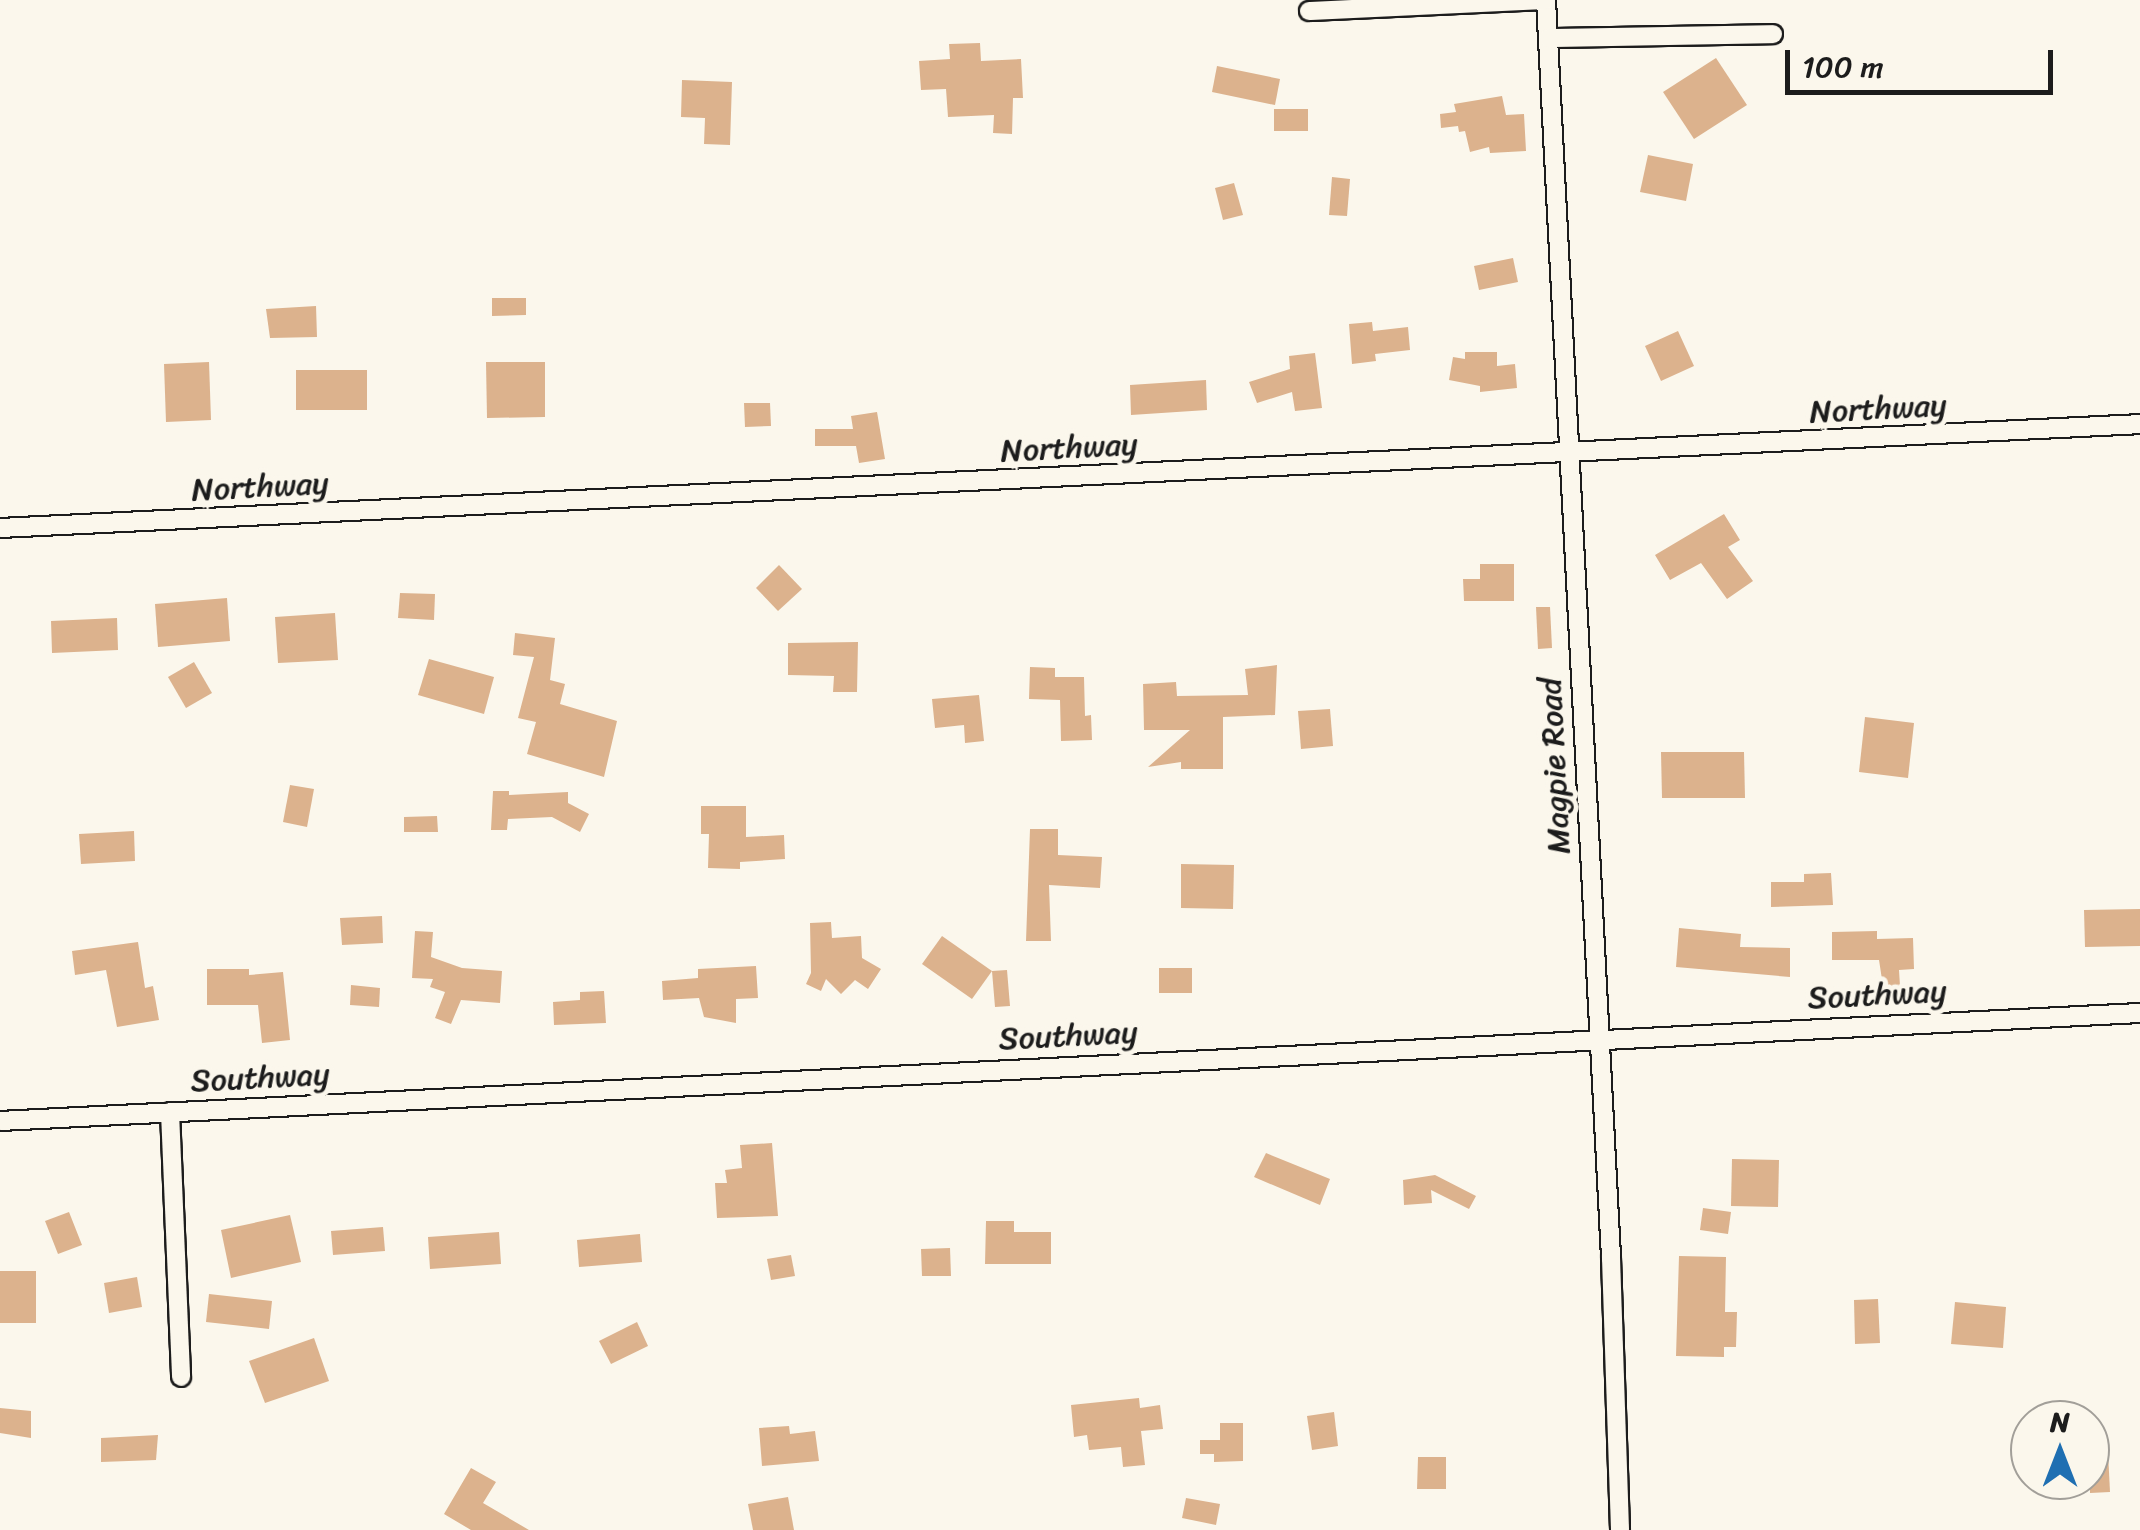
<!DOCTYPE html>
<style>
body{margin:0}
#map{position:relative;width:2140px;height:1530px;overflow:hidden;background:#fbf7ec;font-family:Sriracha,sans-serif}
div>[style]{position:absolute}
[style*='--x']{left:calc(var(--x)*1px);top:calc(var(--y)*1px);width:calc(var(--w)*1px);rotate:calc(var(--a)*1deg)}
.building>*{inset:0;background:#dcb28d}
.roads{filter:drop-shadow(2px 0 #1c1c1c) drop-shadow(-2px 0 #1c1c1c) drop-shadow(0 2px #1c1c1c) drop-shadow(0 -2px #1c1c1c)}
.minor>*{height:18px;margin:-9px;padding:0 9px;transform-origin:9px;border-radius:9px;background:#fbf7ec}
span{translate:-50% -50%;white-space:nowrap;text-align:center;line-height:1.15;-webkit-text-stroke:10px #fbf7ec;paint-order:stroke}
.street-label{font-size:32px;color:#1c1c1c}
.north{position:absolute;left:2010px;top:1400px;width:100px;height:100px;box-sizing:border-box;background:#fbf7ec;border:2px solid #a29f99;border-radius:50%;rotate:0deg;font-size:28px;font-weight:700;line-height:40px;text-align:center;color:#1c1c1c}
.north::after{content:'';display:block;margin:auto;width:35px;height:45px;background:#1f6fb2;clip-path:polygon(50% 0,100% 100%,50% 72%,0 100%)}
.scale{position:absolute;left:1785px;top:50px;width:268px;height:45px;box-sizing:border-box;border:5px solid #1c1c1c;border-top:0;padding-left:12px;font-size:30px;line-height:35px;white-space:nowrap;color:#1c1c1c;-webkit-text-stroke:8px #fbf7ec;paint-order:stroke}
</style>
<div id="map">
<div class="building">
<i style="clip-path:polygon(980px 43px,981px 61px,1021px 59px,1023px 98px,1013px 98px,1012px 134px,993px 133px,994px 115px,948px 117px,946px 89px,921px 90px,919px 61px,950px 59px,949px 44px)"></i>
<i style="clip-path:polygon(1716px 58px,1747px 105px,1694px 139px,1663px 92px)"></i>
<i style="clip-path:polygon(1217px 66px,1280px 79px,1275px 105px,1212px 92px)"></i>
<i style="clip-path:polygon(682px 80px,732px 82px,730px 145px,704px 144px,705px 118px,681px 117px)"></i>
<i style="clip-path:polygon(1502px 96px,1506px 115px,1524px 114px,1526px 151px,1490px 153px,1489px 147px,1470px 152px,1465px 131px,1459px 132px,1458px 126px,1441px 128px,1440px 114px,1456px 112px,1454px 104px)"></i>
<i style="clip-path:polygon(1274px 109px,1308px 109px,1308px 131px,1274px 131px)"></i>
<i style="clip-path:polygon(1648px 155px,1693px 164px,1686px 201px,1640px 192px)"></i>
<i style="clip-path:polygon(1332px 177px,1350px 179px,1347px 216px,1329px 215px)"></i>
<i style="clip-path:polygon(1234px 183px,1243px 215px,1223px 220px,1215px 188px)"></i>
<i style="clip-path:polygon(1513px 258px,1518px 282px,1479px 290px,1474px 266px)"></i>
<i style="clip-path:polygon(492px 298px,526px 298px,526px 315px,492px 316px)"></i>
<i style="clip-path:polygon(316px 306px,317px 337px,270px 338px,266px 309px)"></i>
<i style="clip-path:polygon(1372px 322px,1373px 331px,1408px 327px,1410px 350px,1375px 354px,1376px 361px,1352px 364px,1349px 324px)"></i>
<i style="clip-path:polygon(1678px 331px,1694px 366px,1661px 381px,1645px 346px)"></i>
<i style="clip-path:polygon(1465px 352px,1497px 352px,1497px 366px,1515px 364px,1517px 388px,1480px 392px,1480px 386px,1449px 380px,1453px 357px,1465px 359px)"></i>
<i style="clip-path:polygon(1315px 353px,1322px 408px,1295px 411px,1292px 392px,1257px 403px,1249px 382px,1290px 369px,1289px 356px)"></i>
<i style="clip-path:polygon(209px 362px,211px 420px,166px 422px,164px 364px)"></i>
<i style="clip-path:polygon(486px 362px,545px 362px,545px 417px,487px 418px)"></i>
<i style="clip-path:polygon(296px 370px,367px 370px,367px 410px,296px 410px)"></i>
<i style="clip-path:polygon(1206px 380px,1207px 410px,1131px 415px,1130px 385px)"></i>
<i style="clip-path:polygon(744px 403px,770px 403px,771px 426px,745px 427px)"></i>
<i style="clip-path:polygon(877px 412px,885px 459px,859px 463px,856px 446px,815px 446px,815px 429px,853px 429px,851px 416px)"></i>
<i style="clip-path:polygon(1724px 514px,1740px 540px,1728px 547px,1753px 581px,1727px 599px,1701px 563px,1670px 580px,1655px 555px)"></i>
<i style="clip-path:polygon(1480px 564px,1514px 564px,1514px 601px,1464px 601px,1463px 579px,1480px 579px)"></i>
<i style="clip-path:polygon(779px 565px,802px 589px,778px 611px,756px 588px)"></i>
<i style="clip-path:polygon(400px 593px,435px 594px,434px 620px,398px 618px)"></i>
<i style="clip-path:polygon(227px 598px,230px 641px,158px 647px,155px 604px)"></i>
<i style="clip-path:polygon(1536px 607px,1550px 607px,1552px 648px,1538px 649px)"></i>
<i style="clip-path:polygon(335px 613px,338px 660px,278px 663px,275px 617px)"></i>
<i style="clip-path:polygon(117px 618px,118px 650px,52px 653px,51px 621px)"></i>
<i style="clip-path:polygon(515px 633px,555px 638px,550px 680px,565px 684px,560px 704px,617px 721px,604px 777px,527px 754px,536px 722px,518px 718px,534px 657px,513px 655px)"></i>
<i style="clip-path:polygon(858px 642px,857px 692px,833px 692px,834px 676px,788px 675px,788px 643px)"></i>
<i style="clip-path:polygon(429px 659px,494px 677px,484px 714px,418px 695px)"></i>
<i style="clip-path:polygon(194px 662px,212px 693px,186px 708px,168px 677px)"></i>
<i style="clip-path:polygon(1277px 665px,1275px 715px,1223px 717px,1223px 769px,1181px 769px,1181px 762px,1148px 767px,1190px 730px,1144px 730px,1143px 684px,1176px 682px,1177px 696px,1248px 695px,1245px 669px)"></i>
<i style="clip-path:polygon(1030px 667px,1055px 668px,1055px 677px,1084px 677px,1085px 716px,1091px 715px,1092px 740px,1061px 741px,1060px 700px,1029px 699px)"></i>
<i style="clip-path:polygon(979px 695px,984px 741px,965px 743px,964px 725px,935px 728px,932px 699px)"></i>
<i style="clip-path:polygon(1330px 709px,1333px 746px,1301px 749px,1298px 711px)"></i>
<i style="clip-path:polygon(1865px 717px,1914px 723px,1908px 778px,1859px 772px)"></i>
<i style="clip-path:polygon(1661px 752px,1744px 752px,1745px 798px,1662px 798px)"></i>
<i style="clip-path:polygon(290px 785px,314px 789px,307px 827px,283px 822px)"></i>
<i style="clip-path:polygon(493px 791px,509px 791px,509px 795px,568px 792px,568px 803px,589px 814px,580px 832px,552px 817px,508px 819px,507px 830px,491px 830px)"></i>
<i style="clip-path:polygon(701px 806px,746px 806px,746px 837px,784px 835px,785px 859px,740px 862px,740px 869px,708px 868px,709px 834px,701px 834px)"></i>
<i style="clip-path:polygon(437px 816px,438px 832px,404px 832px,404px 817px)"></i>
<i style="clip-path:polygon(1030px 829px,1058px 829px,1058px 855px,1102px 857px,1100px 888px,1049px 885px,1051px 941px,1026px 941px)"></i>
<i style="clip-path:polygon(134px 831px,135px 861px,81px 864px,79px 834px)"></i>
<i style="clip-path:polygon(1181px 864px,1234px 865px,1233px 909px,1181px 908px)"></i>
<i style="clip-path:polygon(1831px 873px,1833px 905px,1771px 907px,1771px 882px,1804px 882px,1804px 874px)"></i>
<i style="clip-path:polygon(2140px 909px,2140px 946px,2085px 947px,2084px 910px)"></i>
<i style="clip-path:polygon(382px 916px,383px 943px,342px 945px,340px 918px)"></i>
<i style="clip-path:polygon(831px 922px,832px 938px,861px 936px,862px 958px,881px 969px,868px 989px,855px 980px,841px 994px,826px 979px,821px 991px,806px 984px,811px 973px,810px 923px)"></i>
<i style="clip-path:polygon(1679px 928px,1741px 934px,1740px 947px,1790px 948px,1790px 977px,1676px 967px)"></i>
<i style="clip-path:polygon(415px 931px,433px 932px,431px 957px,462px 968px,502px 971px,500px 1003px,461px 1000px,451px 1024px,435px 1018px,445px 992px,430px 987px,433px 979px,412px 978px)"></i>
<i style="clip-path:polygon(1877px 931px,1877px 939px,1913px 938px,1914px 969px,1899px 970px,1900px 986px,1883px 986px,1879px 960px,1832px 960px,1832px 932px)"></i>
<i style="clip-path:polygon(942px 936px,992px 971px,972px 999px,922px 964px)"></i>
<i style="clip-path:polygon(138px 942px,145px 988px,153px 986px,159px 1020px,117px 1027px,106px 970px,75px 975px,72px 951px)"></i>
<i style="clip-path:polygon(756px 966px,758px 998px,736px 999px,736px 1023px,704px 1017px,699px 998px,663px 1000px,662px 981px,698px 978px,698px 969px)"></i>
<i style="clip-path:polygon(1159px 968px,1192px 968px,1192px 993px,1159px 993px)"></i>
<i style="clip-path:polygon(207px 969px,249px 969px,249px 975px,283px 972px,290px 1040px,262px 1043px,258px 1005px,207px 1005px)"></i>
<i style="clip-path:polygon(1007px 970px,1010px 1006px,995px 1007px,992px 971px)"></i>
<i style="clip-path:polygon(351px 985px,380px 988px,379px 1007px,350px 1005px)"></i>
<i style="clip-path:polygon(604px 991px,606px 1023px,554px 1025px,553px 1002px,580px 1000px,580px 992px)"></i>
<i style="clip-path:polygon(772px 1143px,778px 1216px,717px 1218px,715px 1183px,727px 1183px,725px 1170px,742px 1168px,740px 1145px)"></i>
<i style="clip-path:polygon(1266px 1153px,1330px 1179px,1320px 1205px,1254px 1177px)"></i>
<i style="clip-path:polygon(1732px 1159px,1779px 1160px,1778px 1207px,1731px 1206px)"></i>
<i style="clip-path:polygon(1435px 1175px,1476px 1196px,1469px 1209px,1431px 1190px,1432px 1203px,1404px 1205px,1403px 1180px)"></i>
<i style="clip-path:polygon(1703px 1208px,1731px 1212px,1728px 1234px,1700px 1230px)"></i>
<i style="clip-path:polygon(69px 1212px,82px 1245px,58px 1254px,45px 1221px)"></i>
<i style="clip-path:polygon(290px 1215px,301px 1262px,231px 1278px,221px 1230px)"></i>
<i style="clip-path:polygon(986px 1221px,1014px 1221px,1014px 1232px,1051px 1232px,1051px 1264px,985px 1264px)"></i>
<i style="clip-path:polygon(383px 1227px,385px 1251px,333px 1255px,331px 1231px)"></i>
<i style="clip-path:polygon(499px 1232px,501px 1264px,430px 1269px,428px 1237px)"></i>
<i style="clip-path:polygon(640px 1234px,642px 1262px,579px 1267px,577px 1240px)"></i>
<i style="clip-path:polygon(950px 1248px,951px 1276px,922px 1276px,921px 1249px)"></i>
<i style="clip-path:polygon(791px 1255px,795px 1276px,771px 1280px,767px 1259px)"></i>
<i style="clip-path:polygon(1679px 1256px,1726px 1257px,1725px 1312px,1737px 1312px,1736px 1347px,1724px 1347px,1724px 1357px,1676px 1356px)"></i>
<i style="clip-path:polygon(0 1271px,36px 1271px,36px 1323px,0 1323px)"></i>
<i style="clip-path:polygon(137px 1277px,142px 1307px,109px 1313px,104px 1283px)"></i>
<i style="clip-path:polygon(209px 1294px,272px 1301px,269px 1329px,206px 1322px)"></i>
<i style="clip-path:polygon(1878px 1299px,1880px 1343px,1855px 1344px,1854px 1300px)"></i>
<i style="clip-path:polygon(1955px 1302px,2006px 1307px,2003px 1348px,1951px 1344px)"></i>
<i style="clip-path:polygon(637px 1322px,648px 1346px,611px 1364px,599px 1341px)"></i>
<i style="clip-path:polygon(314px 1338px,329px 1381px,265px 1403px,249px 1361px)"></i>
<i style="clip-path:polygon(1139px 1398px,1140px 1408px,1160px 1405px,1163px 1429px,1141px 1431px,1145px 1465px,1123px 1467px,1121px 1447px,1089px 1450px,1087px 1435px,1074px 1437px,1071px 1405px)"></i>
<i style="clip-path:polygon(0 1408px,31px 1411px,31px 1438px,0 1433px)"></i>
<i style="clip-path:polygon(1334px 1412px,1338px 1446px,1312px 1450px,1307px 1416px)"></i>
<i style="clip-path:polygon(1220px 1423px,1243px 1423px,1243px 1461px,1214px 1462px,1214px 1454px,1200px 1454px,1200px 1440px,1220px 1440px)"></i>
<i style="clip-path:polygon(789px 1426px,790px 1434px,815px 1431px,819px 1461px,762px 1466px,759px 1428px)"></i>
<i style="clip-path:polygon(158px 1435px,156px 1460px,101px 1462px,101px 1438px)"></i>
<i style="clip-path:polygon(2108px 1452px,2110px 1492px,2090px 1493px,2090px 1453px)"></i>
<i style="clip-path:polygon(1418px 1457px,1446px 1457px,1446px 1489px,1417px 1489px)"></i>
<i style="clip-path:polygon(471px 1468px,496px 1482px,483px 1503px,529px 1530px,471px 1530px,444px 1514px)"></i>
<i style="clip-path:polygon(788px 1497px,794px 1530px,753px 1530px,748px 1504px)"></i>
<i style="clip-path:polygon(1186px 1498px,1220px 1504px,1216px 1525px,1182px 1518px)"></i>
</div>
<div class="roads">
<div class="minor">
<i style="--x:1546;--y:0;--w:1260;--a:87.04"></i>
<i style="--x:1611;--y:1258;--w:272;--a:88.1"></i>
<i style="--x:1309;--y:11;--w:237;--a:-2.7"></i>
<i style="--x:1549;--y:38;--w:224;--a:-1"></i>
<i style="--x:0;--y:528;--w:2143;--a:-2.78"></i>
<i style="--x:170;--y:1112;--w:265;--a:87.6"></i>
<i style="--x:0;--y:1121;--w:2143;--a:-2.89"></i>
</div>
</div>
<div class="street-label">
<span style="left:1878px;top:409px;rotate:-3deg">Northway</span>
<span style="left:1069px;top:448px;rotate:-3deg">Northway</span>
<span style="left:260px;top:487px;rotate:-3deg">Northway</span>
<span style="left:1555px;top:766px;rotate:-93deg">Magpie Road</span>
<span style="left:1877px;top:995px;rotate:-3deg">Southway</span>
<span style="left:1068px;top:1036px;rotate:-3deg">Southway</span>
<span style="left:260px;top:1078px;rotate:-3deg">Southway</span>
</div>
<div class="north">N</div>
<div class="scale">100 m</div>
</div>
